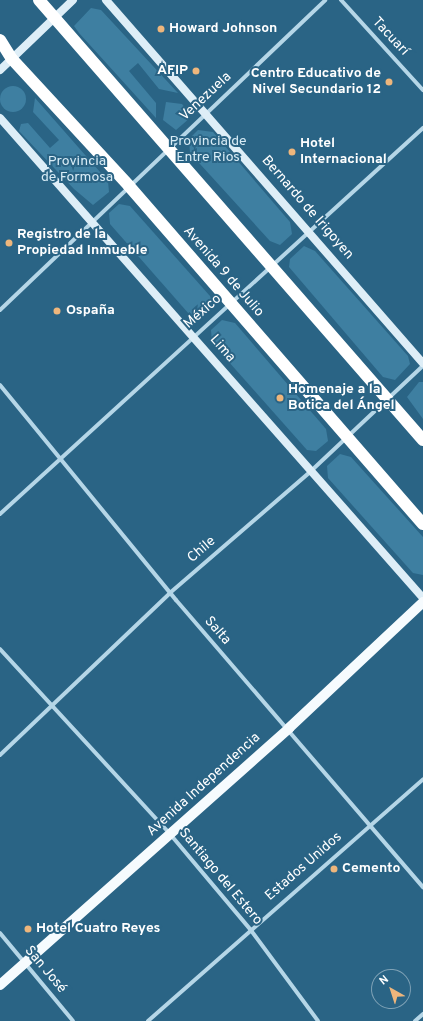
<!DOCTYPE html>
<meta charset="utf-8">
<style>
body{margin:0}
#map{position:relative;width:423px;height:1021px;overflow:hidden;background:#2a6485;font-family:Overpass,sans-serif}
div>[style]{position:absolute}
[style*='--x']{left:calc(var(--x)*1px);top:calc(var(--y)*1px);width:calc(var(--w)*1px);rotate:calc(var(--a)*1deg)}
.green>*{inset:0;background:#3e7fa1}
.round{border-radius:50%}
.street>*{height:4px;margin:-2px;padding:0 2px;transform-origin:2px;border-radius:2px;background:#b5d6e7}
.secondary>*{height:8px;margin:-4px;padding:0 4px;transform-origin:4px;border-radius:4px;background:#deeef7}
.primary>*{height:10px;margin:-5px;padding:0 5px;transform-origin:5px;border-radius:5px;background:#f6fbfe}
.highway>*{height:12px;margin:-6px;padding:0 6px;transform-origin:6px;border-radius:6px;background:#fff}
.dots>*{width:11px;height:11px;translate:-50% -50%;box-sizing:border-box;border:2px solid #2a6485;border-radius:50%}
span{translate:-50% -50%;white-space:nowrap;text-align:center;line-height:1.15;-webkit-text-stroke:4px #2a6485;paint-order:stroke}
.poi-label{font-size:14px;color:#fff;font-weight:700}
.left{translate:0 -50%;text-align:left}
.right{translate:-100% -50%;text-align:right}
.street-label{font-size:14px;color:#fff}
.park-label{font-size:14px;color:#d8ecf6}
.north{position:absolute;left:371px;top:969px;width:40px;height:40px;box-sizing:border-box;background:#2a6485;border:1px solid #7fa2b6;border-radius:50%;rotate:321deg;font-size:11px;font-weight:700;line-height:16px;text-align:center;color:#fff}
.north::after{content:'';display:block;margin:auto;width:14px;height:18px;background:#eeb67c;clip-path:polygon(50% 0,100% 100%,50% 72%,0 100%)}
</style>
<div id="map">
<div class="green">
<i style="clip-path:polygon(91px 8px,101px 10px,178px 93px,159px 89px,138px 63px,129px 71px,156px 103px,156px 118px,79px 33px,74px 26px)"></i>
<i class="round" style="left:0;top:86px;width:26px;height:26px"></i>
<i style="clip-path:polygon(35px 98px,108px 181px,109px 192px,93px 205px,74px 189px,19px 131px,21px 124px,28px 123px,50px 148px,59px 140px,33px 112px)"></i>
<i style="clip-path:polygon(166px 102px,182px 104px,187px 110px,190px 118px,176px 130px,163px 120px)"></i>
<i style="clip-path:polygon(198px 130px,213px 132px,290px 222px,292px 234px,280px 245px,270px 241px,190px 153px,189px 139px)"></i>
<i style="clip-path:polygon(119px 204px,130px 206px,210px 296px,213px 305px,199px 318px,189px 314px,110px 224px,109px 213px)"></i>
<i style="clip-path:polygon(304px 246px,315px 251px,408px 356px,410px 364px,395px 380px,383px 377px,289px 267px,290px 259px)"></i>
<i style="clip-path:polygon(222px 320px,235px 323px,326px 429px,328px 441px,316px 451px,307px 450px,212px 343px,211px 330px)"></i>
<i style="clip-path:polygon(419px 382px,423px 382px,423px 419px,407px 397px)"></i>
<i style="clip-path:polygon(340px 454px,351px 457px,423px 537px,423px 575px,413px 573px,328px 478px,327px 466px)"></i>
</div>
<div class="street">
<i style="--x:341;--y:0;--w:122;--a:47.7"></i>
<i style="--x:0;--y:310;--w:449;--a:-43.6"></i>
<i style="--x:0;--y:385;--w:278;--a:50.7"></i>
<i style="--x:176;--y:600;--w:379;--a:49.3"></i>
<i style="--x:0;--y:514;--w:573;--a:-42.38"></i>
<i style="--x:0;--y:649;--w:251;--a:47.4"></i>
<i style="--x:170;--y:834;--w:124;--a:49.9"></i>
<i style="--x:250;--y:929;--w:114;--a:53.5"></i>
<i style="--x:0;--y:755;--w:236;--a:-43.6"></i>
<i style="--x:171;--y:592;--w:185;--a:-40.8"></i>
<i style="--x:311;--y:471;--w:154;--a:-43.2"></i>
<i style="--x:0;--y:933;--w:114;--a:50.3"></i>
<i style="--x:148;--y:1021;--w:366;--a:-41.3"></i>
<i style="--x:415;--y:1021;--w:11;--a:-41"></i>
</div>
<div class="secondary">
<i style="--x:106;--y:0;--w:482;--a:48.9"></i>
<i style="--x:0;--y:70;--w:101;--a:-43.8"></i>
<i style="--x:0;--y:118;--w:640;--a:48.61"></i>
</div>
<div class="primary">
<i style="--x:0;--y:985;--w:387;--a:-41.6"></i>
<i style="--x:289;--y:728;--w:184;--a:-43.2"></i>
</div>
<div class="highway">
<i style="--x:39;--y:0;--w:584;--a:48.89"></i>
<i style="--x:0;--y:40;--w:22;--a:58"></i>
<i style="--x:12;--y:59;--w:173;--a:47.3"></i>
<i style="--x:129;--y:186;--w:448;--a:49"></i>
</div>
<div class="dots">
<i style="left:161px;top:29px;background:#eeb67c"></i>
<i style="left:196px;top:71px;background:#eeb67c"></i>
<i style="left:389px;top:82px;background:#eeb67c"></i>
<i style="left:292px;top:152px;background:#eeb67c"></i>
<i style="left:9px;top:243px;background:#eeb67c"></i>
<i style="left:57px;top:311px;background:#eeb67c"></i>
<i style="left:280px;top:398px;background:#eeb67c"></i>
<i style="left:334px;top:869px;background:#eeb67c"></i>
<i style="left:28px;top:929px;background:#eeb67c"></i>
</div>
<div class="poi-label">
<span class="left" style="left:169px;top:29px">Howard Johnson</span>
<span class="right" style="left:188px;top:71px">AFIP</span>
<span class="right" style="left:381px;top:82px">Centro Educativo de<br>Nivel Secundario 12</span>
<span class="left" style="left:300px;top:152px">Hotel<br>Internacional</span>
<span class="left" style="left:17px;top:243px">Registro de la<br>Propiedad Inmueble</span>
<span class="left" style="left:66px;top:311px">Ospaña</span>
<span class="left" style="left:288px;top:398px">Homenaje a la<br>Botica del Ángel</span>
<span class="left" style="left:342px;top:869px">Cemento</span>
<span class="left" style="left:36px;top:929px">Hotel Cuatro Reyes</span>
</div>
<div class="street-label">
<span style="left:390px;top:37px;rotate:47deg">Tacuarí</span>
<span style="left:206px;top:97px;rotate:-43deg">Venezuela</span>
<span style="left:307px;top:208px;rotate:49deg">Bernardo de Irigoyen</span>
<span style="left:223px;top:272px;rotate:49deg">Avenida 9 de Julio</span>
<span style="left:203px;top:312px;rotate:-41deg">México</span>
<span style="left:222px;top:349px;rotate:49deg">Lima</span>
<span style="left:202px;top:550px;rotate:-41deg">Chile</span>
<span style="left:217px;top:631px;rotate:49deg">Salta</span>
<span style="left:204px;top:785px;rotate:-42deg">Avenida Independencia</span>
<span style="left:304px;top:867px;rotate:-41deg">Estados Unidos</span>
<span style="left:220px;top:877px;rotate:50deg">Santiago del Estero</span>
<span style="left:45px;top:970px;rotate:50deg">San José</span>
</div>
<div class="park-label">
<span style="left:208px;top:150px">Provincia de<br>Entre Rios</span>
<span style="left:77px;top:170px">Provincia<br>de Formosa</span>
</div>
<div class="north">N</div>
</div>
